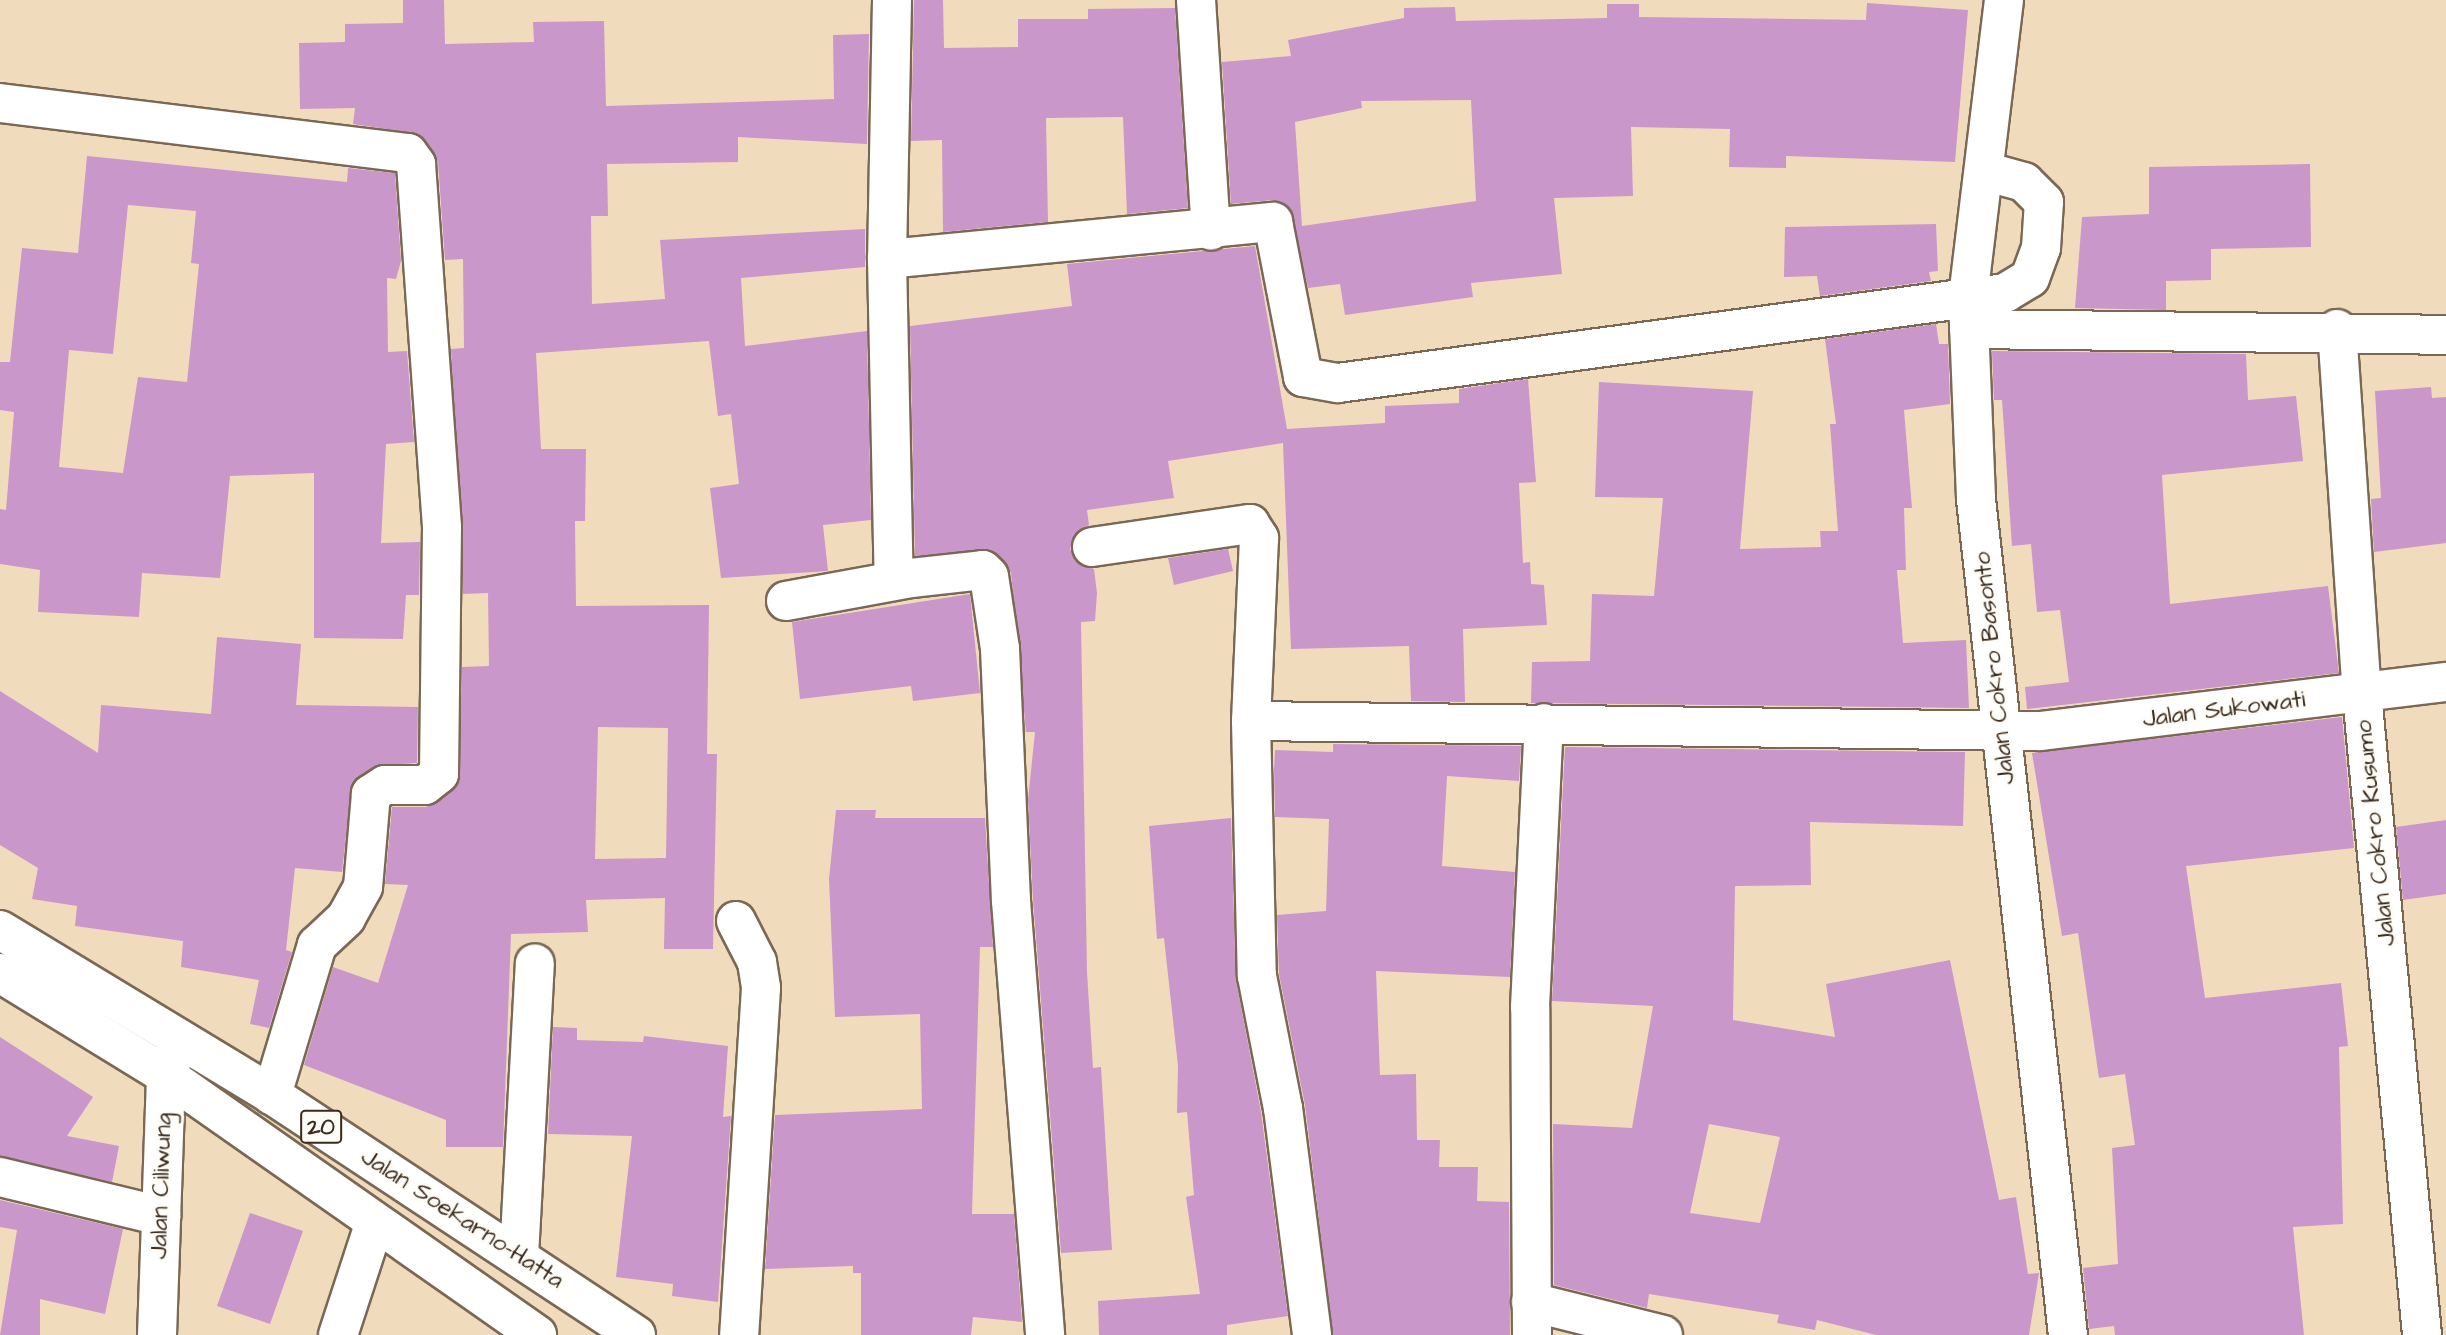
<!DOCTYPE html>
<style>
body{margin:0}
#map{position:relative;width:2446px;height:1335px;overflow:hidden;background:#f0dcbc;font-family:"Architects Daughter",sans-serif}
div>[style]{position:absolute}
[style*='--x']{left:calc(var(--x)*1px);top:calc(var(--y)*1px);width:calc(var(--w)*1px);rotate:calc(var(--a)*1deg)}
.building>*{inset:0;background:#ca97ca}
.roads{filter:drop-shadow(2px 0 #7a6855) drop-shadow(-2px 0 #7a6855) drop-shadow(0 2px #7a6855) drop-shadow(0 -2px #7a6855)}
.minor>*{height:38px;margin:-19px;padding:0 19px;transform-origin:19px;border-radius:19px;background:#fff}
.highway>*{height:38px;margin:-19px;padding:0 19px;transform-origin:19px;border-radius:19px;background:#fff}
span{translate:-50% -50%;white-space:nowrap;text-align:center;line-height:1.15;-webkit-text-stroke:6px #fdfcf7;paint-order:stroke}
.shield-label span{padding:2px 5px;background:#fdfcf7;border:2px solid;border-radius:5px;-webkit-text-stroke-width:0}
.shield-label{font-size:23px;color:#3b2a1e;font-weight:700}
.street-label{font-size:24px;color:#3b2a1e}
</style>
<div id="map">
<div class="building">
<i style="clip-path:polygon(evenodd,403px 0,444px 0,445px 44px,534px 42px,533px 22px,604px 21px,606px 106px,834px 99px,833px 35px,869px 34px,867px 144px,738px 137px,738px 162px,607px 164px,608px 216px,591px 216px,592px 304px,665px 299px,660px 240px,865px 229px,865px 267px,741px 278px,745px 346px,867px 331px,871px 520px,823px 525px,828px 571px,721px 578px,710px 488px,739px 484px,731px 414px,718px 416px,709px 341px,536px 353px,541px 449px,586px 449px,585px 521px,575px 521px,576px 606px,709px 605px,707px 754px,717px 754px,713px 949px,664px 949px,665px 898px,586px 900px,588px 932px,511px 934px,503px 1147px,446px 1147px,446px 1120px,304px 1065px,333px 967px,378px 983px,408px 885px,385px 884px,392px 807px,426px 807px,458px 784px,462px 667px,489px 666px,488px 593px,463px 594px,451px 349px,464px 348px,463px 259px,445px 260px,438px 162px,419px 134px,353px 124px,355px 108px,300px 109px,299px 43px,345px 42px,345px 24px,403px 23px,403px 0,598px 727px,668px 728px,666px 858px,595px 859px,598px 727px)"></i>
<i style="clip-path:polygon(914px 0,943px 0,944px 48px,1018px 47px,1018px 19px,1088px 19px,1088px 9px,1175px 8px,1188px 208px,1127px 214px,1123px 117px,1046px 118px,1048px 222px,943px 232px,942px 140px,911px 141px)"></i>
<i style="clip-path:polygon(evenodd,1867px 3px,1968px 10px,1955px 162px,1786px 156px,1786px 168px,1729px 167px,1730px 129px,1631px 127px,1633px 196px,1554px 198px,1562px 274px,1471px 283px,1473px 297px,1345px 315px,1340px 284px,1308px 288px,1290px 208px,1272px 200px,1231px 204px,1222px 62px,1291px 56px,1288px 40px,1404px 18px,1404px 8px,1455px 7px,1456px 21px,1607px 18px,1607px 4px,1639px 4px,1639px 17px,1866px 20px,1867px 3px,1471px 100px,1476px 201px,1302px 226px,1295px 122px,1362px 108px,1361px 101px,1471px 100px)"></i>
<i style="clip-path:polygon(evenodd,87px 156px,347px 182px,348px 168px,395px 173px,401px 261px,396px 279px,387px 278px,388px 352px,407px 351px,414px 442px,386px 444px,381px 543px,420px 542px,419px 595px,406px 595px,403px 639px,314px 638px,314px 473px,230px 476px,220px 578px,142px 573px,139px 617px,38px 612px,40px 570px,0 564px,0 509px,6px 510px,14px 412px,0 410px,0 362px,10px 362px,22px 248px,78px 253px,87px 156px,128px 205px,196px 211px,191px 263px,199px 264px,187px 382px,138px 377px,123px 473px,59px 467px,69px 350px,113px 354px,128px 205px)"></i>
<i style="clip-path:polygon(2310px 164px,2311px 247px,2211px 249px,2211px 280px,2166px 281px,2166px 310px,2075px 308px,2082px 217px,2149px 214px,2149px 167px)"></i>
<i style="clip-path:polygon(1936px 224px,1938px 271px,1929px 272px,1931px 281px,1820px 296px,1817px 276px,1784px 277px,1785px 227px)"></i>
<i style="clip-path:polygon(1255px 246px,1287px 429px,1385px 423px,1385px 406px,1459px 403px,1459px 389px,1528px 379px,1536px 482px,1519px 483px,1523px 563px,1530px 562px,1531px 584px,1544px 585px,1547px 625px,1463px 629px,1465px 702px,1411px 701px,1409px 646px,1291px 649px,1283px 443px,1168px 461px,1174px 498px,1087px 510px,1089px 525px,1078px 530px,1070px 549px,1075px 561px,1094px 569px,1097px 593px,1095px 621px,1081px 622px,1087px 972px,1093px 1068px,1101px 1067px,1112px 1250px,1061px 1253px,1033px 900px,1028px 800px,1035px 732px,1026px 732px,1011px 573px,990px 549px,915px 556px,910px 326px,1072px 306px,1067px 264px)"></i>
<i style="clip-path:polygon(1936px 324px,1939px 344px,1948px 344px,1950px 404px,1904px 410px,1912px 508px,1904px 508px,1906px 570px,1897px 570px,1903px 643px,1966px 640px,1969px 708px,1531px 703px,1532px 662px,1590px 661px,1592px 594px,1654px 596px,1663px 498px,1595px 497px,1599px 382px,1753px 391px,1740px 549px,1821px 547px,1820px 531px,1838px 531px,1830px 424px,1836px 424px,1825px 339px)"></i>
<i style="clip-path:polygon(1992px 351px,2246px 354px,2248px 400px,2296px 396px,2303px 461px,2162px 475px,2170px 604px,2328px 586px,2339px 673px,2027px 709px,2025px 687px,2069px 682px,2060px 610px,2037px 612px,2031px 544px,2012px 546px,2002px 400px,1994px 400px)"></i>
<i style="clip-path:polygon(2431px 387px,2432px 398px,2446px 397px,2446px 543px,2374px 552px,2371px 499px,2381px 498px,2375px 391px)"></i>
<i style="clip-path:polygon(1228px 549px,1233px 571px,1174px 585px,1168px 558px)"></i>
<i style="clip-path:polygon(970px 594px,980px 693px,913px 701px,911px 686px,800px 699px,792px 622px)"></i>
<i style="clip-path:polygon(217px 637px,301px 644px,296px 705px,418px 707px,417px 763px,374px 766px,352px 783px,342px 872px,295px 868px,286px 950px,292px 952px,269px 1028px,250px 1024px,259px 980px,181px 967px,183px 941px,75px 926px,77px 906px,32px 899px,38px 868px,0 845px,0 691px,98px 753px,101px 705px,211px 714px)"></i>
<i style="clip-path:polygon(2342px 717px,2354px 848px,2186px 866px,2205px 998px,2341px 983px,2348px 1046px,2339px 1047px,2343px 1224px,2293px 1227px,2304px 1335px,2115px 1335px,2114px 1326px,2089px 1329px,2083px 1268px,2118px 1264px,2112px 1148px,2135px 1145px,2125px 1074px,2099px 1078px,2078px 933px,2062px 936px,2032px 753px)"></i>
<i style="clip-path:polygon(1333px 744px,1521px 746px,1519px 781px,1447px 776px,1442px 866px,1515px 872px,1510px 977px,1376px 971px,1380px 1075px,1416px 1074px,1417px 1140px,1440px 1140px,1439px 1167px,1478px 1167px,1477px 1201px,1509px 1202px,1510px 1335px,1333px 1335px,1305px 1105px,1279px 974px,1277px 915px,1326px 911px,1329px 819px,1275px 817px,1274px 769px,1275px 750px,1333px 752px)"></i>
<i style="clip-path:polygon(evenodd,1565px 747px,1965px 752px,1963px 826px,1810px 822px,1811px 885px,1735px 886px,1733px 1020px,1835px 1037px,1826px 984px,1950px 960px,1999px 1200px,2016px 1197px,2028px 1274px,2039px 1273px,2029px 1335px,1876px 1335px,1817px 1320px,1815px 1330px,1777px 1323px,1779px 1315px,1649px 1294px,1647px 1308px,1554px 1285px,1553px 1124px,1632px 1128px,1653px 1006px,1552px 1001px,1565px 747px,1709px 1124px,1780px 1137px,1760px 1223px,1690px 1213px,1709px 1124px)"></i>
<i style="clip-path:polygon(836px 810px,876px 810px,875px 818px,985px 818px,993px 947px,980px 947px,972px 1214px,1014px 1214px,1022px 1322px,973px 1317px,971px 1335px,861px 1335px,861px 1273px,853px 1273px,853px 1266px,765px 1269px,775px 1115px,922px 1109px,920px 1014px,835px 1017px,829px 879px)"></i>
<i style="clip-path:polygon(1231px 818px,1236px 980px,1261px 1112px,1288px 1316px,1227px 1325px,1227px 1335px,1099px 1335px,1098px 1301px,1200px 1294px,1186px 1197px,1194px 1195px,1187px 1112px,1177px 1113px,1178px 1066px,1164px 938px,1157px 939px,1149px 826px)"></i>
<i style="clip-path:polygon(2446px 820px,2446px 894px,2403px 900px,2396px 827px)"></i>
<i style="clip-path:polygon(553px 1027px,577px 1028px,577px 1040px,643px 1042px,644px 1036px,728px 1046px,723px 1117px,731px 1116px,718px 1302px,672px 1296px,673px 1284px,616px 1277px,632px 1136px,548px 1134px)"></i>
<i style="clip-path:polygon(0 1037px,93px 1097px,67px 1136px,119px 1146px,112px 1182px,0 1156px)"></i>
<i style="clip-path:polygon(0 1200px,123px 1229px,105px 1314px,40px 1299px,40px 1335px,0 1335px,17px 1230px,0 1227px)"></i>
<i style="clip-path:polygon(250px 1213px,303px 1231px,270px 1324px,217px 1306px)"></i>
</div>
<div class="roads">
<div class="minor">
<i style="--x:892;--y:0;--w:259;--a:91.1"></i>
<i style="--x:887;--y:259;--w:321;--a:88.8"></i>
<i style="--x:1196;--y:0;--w:231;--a:86.3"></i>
<i style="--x:2004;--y:0;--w:301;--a:96.9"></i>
<i style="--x:1968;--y:299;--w:200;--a:87.7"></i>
<i style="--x:1976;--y:499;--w:841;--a:83.72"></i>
<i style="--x:0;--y:103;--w:411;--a:7"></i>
<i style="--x:408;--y:153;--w:14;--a:54"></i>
<i style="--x:416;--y:164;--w:364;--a:85.9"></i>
<i style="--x:442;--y:527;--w:247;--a:90.7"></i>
<i style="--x:439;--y:774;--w:18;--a:142"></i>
<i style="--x:425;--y:785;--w:40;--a:180"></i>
<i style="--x:385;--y:785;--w:17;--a:147"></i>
<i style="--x:371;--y:794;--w:93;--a:94.9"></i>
<i style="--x:363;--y:887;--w:35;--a:119"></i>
<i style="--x:346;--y:918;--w:40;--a:137"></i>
<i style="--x:317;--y:945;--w:157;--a:106.7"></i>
<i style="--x:887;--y:259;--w:388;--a:-5.5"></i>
<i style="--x:1273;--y:222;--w:158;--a:79"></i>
<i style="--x:1303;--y:377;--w:36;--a:10"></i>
<i style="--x:1338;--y:383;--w:673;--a:-7.68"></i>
<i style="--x:2005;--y:293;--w:29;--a:-31"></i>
<i style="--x:2030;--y:278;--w:32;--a:-70"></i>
<i style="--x:2041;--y:248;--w:46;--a:-86.3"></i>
<i style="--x:2044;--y:202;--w:28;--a:-135"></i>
<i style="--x:2024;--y:182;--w:41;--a:-164.6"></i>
<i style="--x:1969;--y:329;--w:477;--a:0.7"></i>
<i style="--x:2337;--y:329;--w:366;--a:86.1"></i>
<i style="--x:2362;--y:694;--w:644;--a:84.65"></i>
<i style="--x:1092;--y:547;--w:160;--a:-8.3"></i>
<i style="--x:1250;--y:524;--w:17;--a:57"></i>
<i style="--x:1259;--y:538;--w:183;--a:92.5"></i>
<i style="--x:1251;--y:721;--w:255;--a:88.7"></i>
<i style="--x:1257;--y:976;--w:135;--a:78.9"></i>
<i style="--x:1283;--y:1108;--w:229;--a:82.7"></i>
<i style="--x:786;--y:601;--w:127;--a:-10.4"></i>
<i style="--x:911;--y:578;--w:72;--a:-6.3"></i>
<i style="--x:983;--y:570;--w:8;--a:45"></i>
<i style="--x:989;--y:576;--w:74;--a:81.4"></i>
<i style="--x:1000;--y:649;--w:252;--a:87.5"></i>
<i style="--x:1011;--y:901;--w:435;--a:85.5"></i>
<i style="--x:1251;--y:721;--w:789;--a:0.73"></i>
<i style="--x:2040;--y:731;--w:409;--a:-6.9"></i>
<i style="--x:736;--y:921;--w:46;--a:62.9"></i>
<i style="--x:757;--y:962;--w:26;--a:81"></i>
<i style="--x:761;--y:988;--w:348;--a:93.6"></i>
<i style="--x:0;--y:1177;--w:166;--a:13.6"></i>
<i style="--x:519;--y:1256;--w:293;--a:-86.9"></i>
<i style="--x:1531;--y:1302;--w:136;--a:14"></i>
<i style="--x:157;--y:1335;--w:260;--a:-88"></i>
<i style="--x:166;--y:1075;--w:29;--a:-68"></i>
<i style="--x:338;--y:1335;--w:116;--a:-71.9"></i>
<i style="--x:1532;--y:1335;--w:328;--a:-90.3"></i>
<i style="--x:1530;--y:1007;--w:284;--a:-87.2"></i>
</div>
<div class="highway">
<i style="--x:0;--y:930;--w:318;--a:31.2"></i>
<i style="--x:272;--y:1095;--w:436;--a:33.4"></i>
<i style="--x:0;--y:973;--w:195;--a:31.6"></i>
<i style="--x:166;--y:1075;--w:453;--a:35"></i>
</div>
</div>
<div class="shield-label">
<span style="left:321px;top:1127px">20</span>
</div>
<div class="street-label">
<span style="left:1995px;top:668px;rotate:-96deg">Jalan Cokro Basonto</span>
<span style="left:2224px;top:710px;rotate:-7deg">Jalan Sukowati</span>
<span style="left:2376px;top:833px;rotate:-96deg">Jalan Cokro Kusumo</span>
<span style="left:162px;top:1186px;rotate:-88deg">Jalan Ciliwung</span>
<span style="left:462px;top:1219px;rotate:33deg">Jalan Soekarno-Hatta</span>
</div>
</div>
